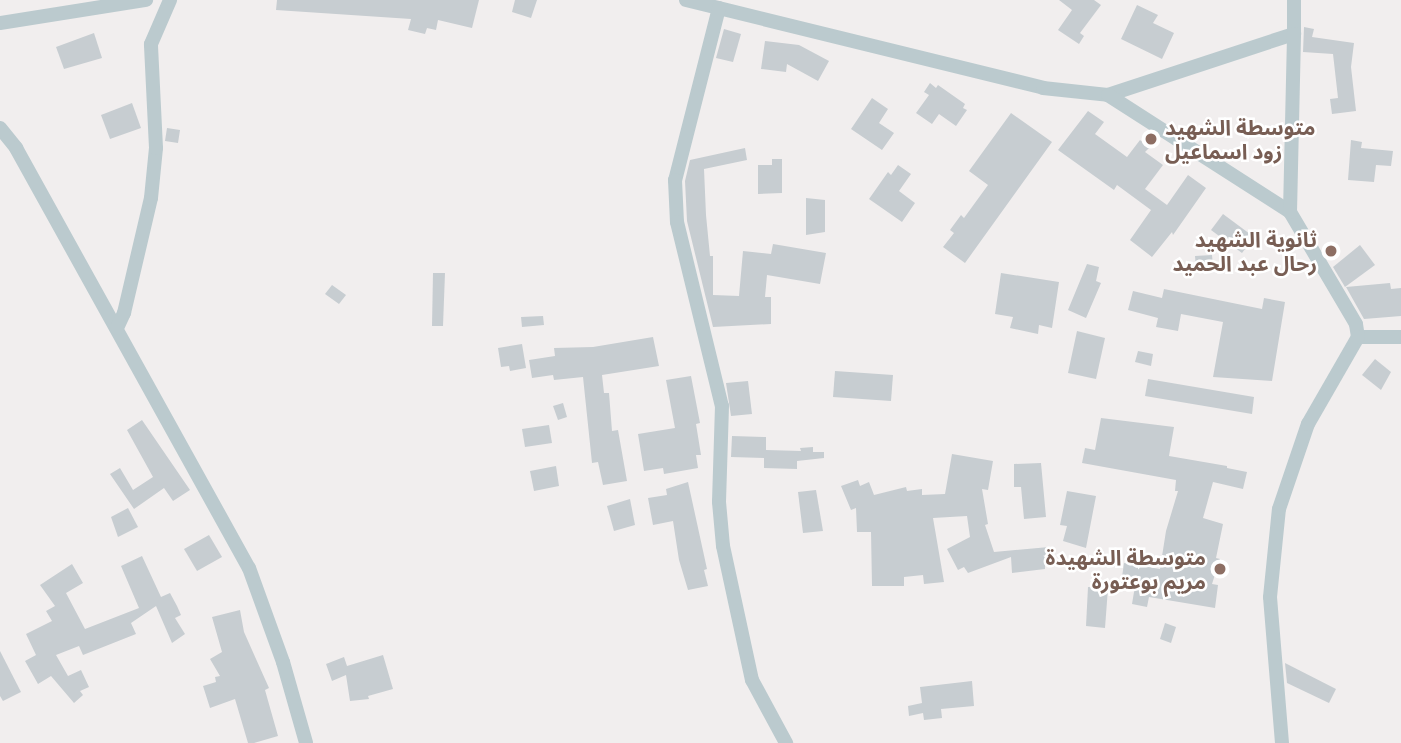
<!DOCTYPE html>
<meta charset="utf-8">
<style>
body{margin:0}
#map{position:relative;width:1401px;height:743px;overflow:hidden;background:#f1eeee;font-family:Lato,"Noto Sans Arabic",sans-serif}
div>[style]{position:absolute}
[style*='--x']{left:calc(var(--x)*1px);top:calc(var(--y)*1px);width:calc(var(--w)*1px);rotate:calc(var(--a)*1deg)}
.building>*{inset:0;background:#c7cdd1}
.minor>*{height:14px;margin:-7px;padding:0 7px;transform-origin:7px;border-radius:7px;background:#bbcace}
.dots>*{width:19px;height:19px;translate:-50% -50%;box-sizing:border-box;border:4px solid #fff;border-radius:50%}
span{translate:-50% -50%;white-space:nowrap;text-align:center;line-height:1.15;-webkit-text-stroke:5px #fff;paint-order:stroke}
.education-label{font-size:21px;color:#785e54;font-weight:700}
.left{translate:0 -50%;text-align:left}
.right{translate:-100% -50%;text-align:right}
</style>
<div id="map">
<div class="building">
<i style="clip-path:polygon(277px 0,479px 0,472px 28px,438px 20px,436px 30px,427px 28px,425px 34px,408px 30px,411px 19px,276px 10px)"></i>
<i style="clip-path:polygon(515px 0,537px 0,531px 18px,512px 12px)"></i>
<i style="clip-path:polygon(1059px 0,1094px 0,1101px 5px,1080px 33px,1084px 36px,1079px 44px,1058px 30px,1072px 10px)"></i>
<i style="clip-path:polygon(1137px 5px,1158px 15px,1153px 23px,1174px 33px,1162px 59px,1121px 39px)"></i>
<i style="clip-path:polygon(1304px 27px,1314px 29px,1312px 37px,1354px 43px,1351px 67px,1356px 111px,1332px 114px,1330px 99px,1338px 98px,1333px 54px,1303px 52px)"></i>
<i style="clip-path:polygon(724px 29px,741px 34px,733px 62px,716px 58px)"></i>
<i style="clip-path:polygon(94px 33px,102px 58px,64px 69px,56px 47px)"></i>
<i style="clip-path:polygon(765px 41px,799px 45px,829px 61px,818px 81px,787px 64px,786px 72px,761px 69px)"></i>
<i style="clip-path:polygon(930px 83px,936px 88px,938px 85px,965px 104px,963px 108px,967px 110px,956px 126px,939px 114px,932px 124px,916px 113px,929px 95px,924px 92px)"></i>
<i style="clip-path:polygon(872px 98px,888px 109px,879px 123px,894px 133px,882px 150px,851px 129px)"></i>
<i style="clip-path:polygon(132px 103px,141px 128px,110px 139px,101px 115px)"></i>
<i style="clip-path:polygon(1088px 111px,1104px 122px,1095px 134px,1127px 157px,1140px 140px,1149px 148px,1145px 152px,1163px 165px,1145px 189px,1167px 205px,1188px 175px,1206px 188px,1173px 235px,1172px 232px,1152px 257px,1130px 240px,1151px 210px,1117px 185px,1114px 190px,1058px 150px)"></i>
<i style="clip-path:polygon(1011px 113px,1052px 142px,965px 263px,943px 247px,954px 233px,950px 230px,961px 215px,964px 218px,988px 185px,969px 171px)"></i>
<i style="clip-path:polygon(167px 128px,180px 130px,178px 143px,165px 141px)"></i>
<i style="clip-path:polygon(1351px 140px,1362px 142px,1361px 148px,1393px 151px,1391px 166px,1376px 165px,1374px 182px,1348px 180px)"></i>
<i style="clip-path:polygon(745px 148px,747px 160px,704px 169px,706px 215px,710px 256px,713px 256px,713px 295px,739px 296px,743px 251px,771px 254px,773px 244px,826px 253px,820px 284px,767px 275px,765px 297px,771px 297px,771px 324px,713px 327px,687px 221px,685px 181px,690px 160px)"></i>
<i style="clip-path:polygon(772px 159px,782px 159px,782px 193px,758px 194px,758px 165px,772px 165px)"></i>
<i style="clip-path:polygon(898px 165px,911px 174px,899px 191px,915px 203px,902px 222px,869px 199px,888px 172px,891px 175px)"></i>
<i style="clip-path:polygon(806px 198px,825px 200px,825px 232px,806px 235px)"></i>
<i style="clip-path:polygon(1223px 214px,1254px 237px,1242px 253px,1211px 230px)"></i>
<i style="clip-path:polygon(1360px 245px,1375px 265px,1345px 287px,1333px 267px)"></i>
<i style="clip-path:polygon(1212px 255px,1213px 266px,1196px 267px,1195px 256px)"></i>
<i style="clip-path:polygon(1087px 264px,1099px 267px,1096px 281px,1101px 283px,1086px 318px,1068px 310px)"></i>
<i style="clip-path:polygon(433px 273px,445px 273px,443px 326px,432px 326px)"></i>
<i style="clip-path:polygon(1001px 273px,1059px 282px,1052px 328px,1039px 325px,1038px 334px,1010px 328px,1013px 317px,995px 314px)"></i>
<i style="clip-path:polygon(1390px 283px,1391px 289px,1401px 288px,1401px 316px,1364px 319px,1346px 287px)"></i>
<i style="clip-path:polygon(332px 285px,346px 295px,339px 304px,325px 294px)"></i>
<i style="clip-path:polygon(1164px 289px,1262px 309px,1264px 298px,1285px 302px,1272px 381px,1213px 377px,1223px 322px,1181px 314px,1178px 331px,1156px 327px,1158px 318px,1128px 310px,1133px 291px,1162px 298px)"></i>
<i style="clip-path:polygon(543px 316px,544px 325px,522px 327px,521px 317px)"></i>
<i style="clip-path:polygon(1077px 331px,1105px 338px,1096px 379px,1068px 373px)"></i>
<i style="clip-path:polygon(653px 337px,659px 366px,602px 375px,604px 393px,609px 393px,612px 431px,618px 430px,627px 481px,603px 485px,598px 462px,592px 463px,583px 377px,554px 380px,553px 375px,532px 378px,529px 360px,555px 356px,554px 348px,593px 347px)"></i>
<i style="clip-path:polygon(522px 344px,526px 368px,510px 371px,509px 366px,501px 367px,498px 348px)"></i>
<i style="clip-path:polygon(1138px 351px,1153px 354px,1151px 366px,1135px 362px)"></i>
<i style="clip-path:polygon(1375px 359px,1391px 372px,1381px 390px,1362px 375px)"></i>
<i style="clip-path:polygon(835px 371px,893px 375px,891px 401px,833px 397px)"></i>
<i style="clip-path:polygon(691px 376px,700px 423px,696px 424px,701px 455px,696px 455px,698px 468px,664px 474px,663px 468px,644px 471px,638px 434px,675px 428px,666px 380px)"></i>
<i style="clip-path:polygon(1148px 379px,1254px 397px,1252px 414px,1145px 396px)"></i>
<i style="clip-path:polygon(748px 381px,752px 414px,731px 416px,726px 383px)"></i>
<i style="clip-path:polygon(563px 403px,567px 417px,558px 420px,553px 406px)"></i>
<i style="clip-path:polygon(1101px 418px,1174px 427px,1169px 456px,1227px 466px,1227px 468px,1247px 472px,1243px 489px,1213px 482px,1203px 518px,1223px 524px,1216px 558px,1220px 559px,1212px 584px,1218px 585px,1215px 608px,1149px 597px,1147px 607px,1132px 604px,1135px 586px,1121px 584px,1124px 563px,1160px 569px,1166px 531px,1178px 491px,1175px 491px,1176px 480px,1082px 463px,1085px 448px,1095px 450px)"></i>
<i style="clip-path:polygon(142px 420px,190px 490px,173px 501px,164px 488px,134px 509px,110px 474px,120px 468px,133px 490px,153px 477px,127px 430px)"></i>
<i style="clip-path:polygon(549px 425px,552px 443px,525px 447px,522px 429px)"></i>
<i style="clip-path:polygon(732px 436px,766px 437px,766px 450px,801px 451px,800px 448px,813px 447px,813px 452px,824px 452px,824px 458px,797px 461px,797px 469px,764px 468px,764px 458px,731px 457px)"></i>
<i style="clip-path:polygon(952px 454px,993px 461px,988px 490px,982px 489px,988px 524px,985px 525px,994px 552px,1049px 547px,1050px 561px,1045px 561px,1045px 569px,1012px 573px,1011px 557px,968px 573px,964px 567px,958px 570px,947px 549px,970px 537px,967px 516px,933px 518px,944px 582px,924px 584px,923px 575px,904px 577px,904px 586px,872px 586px,871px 532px,857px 532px,856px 508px,851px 510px,841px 486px,858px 480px,860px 486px,869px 482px,874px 495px,906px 487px,907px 491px,922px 489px,922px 495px,945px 494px)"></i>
<i style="clip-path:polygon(1041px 463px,1046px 517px,1024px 519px,1021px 487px,1014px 487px,1014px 464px)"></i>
<i style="clip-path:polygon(556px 466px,559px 486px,534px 491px,530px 471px)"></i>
<i style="clip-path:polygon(688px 482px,707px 569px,704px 570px,708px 586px,688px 590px,679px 560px,673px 521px,653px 525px,648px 498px,667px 495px,666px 489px)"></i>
<i style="clip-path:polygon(816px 490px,823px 531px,803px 533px,798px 492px)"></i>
<i style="clip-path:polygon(1067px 491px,1096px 496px,1086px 548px,1063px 541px,1067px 526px,1060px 525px)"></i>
<i style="clip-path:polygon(630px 499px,635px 525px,614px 531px,607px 506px)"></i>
<i style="clip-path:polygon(128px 508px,138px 527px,118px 537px,111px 517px)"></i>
<i style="clip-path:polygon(209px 535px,222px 557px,197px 571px,184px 549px)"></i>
<i style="clip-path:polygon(142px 556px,161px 597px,170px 593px,177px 606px,181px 615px,175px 618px,185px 634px,172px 643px,156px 606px,131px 623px,136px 634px,83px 655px,79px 646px,56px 655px,68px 676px,81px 670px,89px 687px,80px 691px,83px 695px,74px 703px,51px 676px,38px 684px,25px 661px,36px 655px,26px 634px,52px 621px,46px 611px,55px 606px,40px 585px,72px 564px,83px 583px,66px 593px,85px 629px,139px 608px,121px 566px)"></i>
<i style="clip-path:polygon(1088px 587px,1108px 588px,1105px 628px,1086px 626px)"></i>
<i style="clip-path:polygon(240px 610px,244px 632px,269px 688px,265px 690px,278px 736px,254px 743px,248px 743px,235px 699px,210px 708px,203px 686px,216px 682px,215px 677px,220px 676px,210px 659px,222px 652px,212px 617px)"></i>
<i style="clip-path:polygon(1165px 623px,1176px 627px,1171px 643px,1160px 639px)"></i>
<i style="clip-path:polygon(0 651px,21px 692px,3px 701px,0 696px)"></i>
<i style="clip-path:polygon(383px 655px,393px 689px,368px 696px,369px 699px,350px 701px,346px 675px,332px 681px,326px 664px,344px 657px,347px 666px)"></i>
<i style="clip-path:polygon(1285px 663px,1336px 689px,1329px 703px,1287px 683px)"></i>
<i style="clip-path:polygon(972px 681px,974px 706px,941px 709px,942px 718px,924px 720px,923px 713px,909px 716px,908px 706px,922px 703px,920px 687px)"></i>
</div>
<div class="minor">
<i style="--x:686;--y:0;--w:368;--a:13.8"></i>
<i style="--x:1043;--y:88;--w:65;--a:6.1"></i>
<i style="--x:1108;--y:95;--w:196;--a:-18.2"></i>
<i style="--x:1294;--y:34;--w:34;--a:-90"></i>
<i style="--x:719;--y:8;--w:178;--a:104.3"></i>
<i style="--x:675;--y:180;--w:42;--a:87.3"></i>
<i style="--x:677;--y:222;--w:189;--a:76.3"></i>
<i style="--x:722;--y:406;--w:96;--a:91.8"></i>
<i style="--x:719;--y:502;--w:44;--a:84.8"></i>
<i style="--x:723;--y:546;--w:137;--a:77.8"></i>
<i style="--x:752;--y:680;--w:72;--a:61.6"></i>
<i style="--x:0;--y:23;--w:148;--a:-9"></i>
<i style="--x:1108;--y:95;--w:216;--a:32.7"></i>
<i style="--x:0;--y:128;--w:26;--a:51"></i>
<i style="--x:16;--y:148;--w:480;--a:61"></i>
<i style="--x:249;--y:568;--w:100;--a:70.1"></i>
<i style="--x:283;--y:662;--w:84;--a:74.1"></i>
<i style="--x:117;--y:328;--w:17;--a:-65"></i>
<i style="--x:124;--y:313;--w:118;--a:-76.8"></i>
<i style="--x:151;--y:198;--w:50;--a:-84.3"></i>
<i style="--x:156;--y:148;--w:104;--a:-92.8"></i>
<i style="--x:151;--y:44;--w:48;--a:-66.6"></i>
<i style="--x:1358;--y:337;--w:43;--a:0"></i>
<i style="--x:1282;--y:743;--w:146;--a:-94.7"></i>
<i style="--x:1270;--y:597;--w:88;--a:-84.2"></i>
<i style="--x:1279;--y:509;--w:90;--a:-71.2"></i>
<i style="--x:1308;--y:424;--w:100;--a:-60.1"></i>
<i style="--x:1358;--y:337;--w:13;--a:-99"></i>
<i style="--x:1356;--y:324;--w:130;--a:-120.5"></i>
<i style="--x:1290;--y:212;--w:178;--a:-88.7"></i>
</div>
<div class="dots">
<i style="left:1151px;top:139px;background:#8d6e63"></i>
<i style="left:1331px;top:251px;background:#8d6e63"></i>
<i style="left:1220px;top:569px;background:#8d6e63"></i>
</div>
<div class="education-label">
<span class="left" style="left:1165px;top:139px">متوسطة الشهيد<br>زود اسماعيل</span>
<span class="right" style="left:1317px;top:251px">ثانوية الشهيد<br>رحال عبد الحميد</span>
<span class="right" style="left:1206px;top:569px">متوسطة الشهيدة<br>مريم بوعتورة</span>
</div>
</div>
